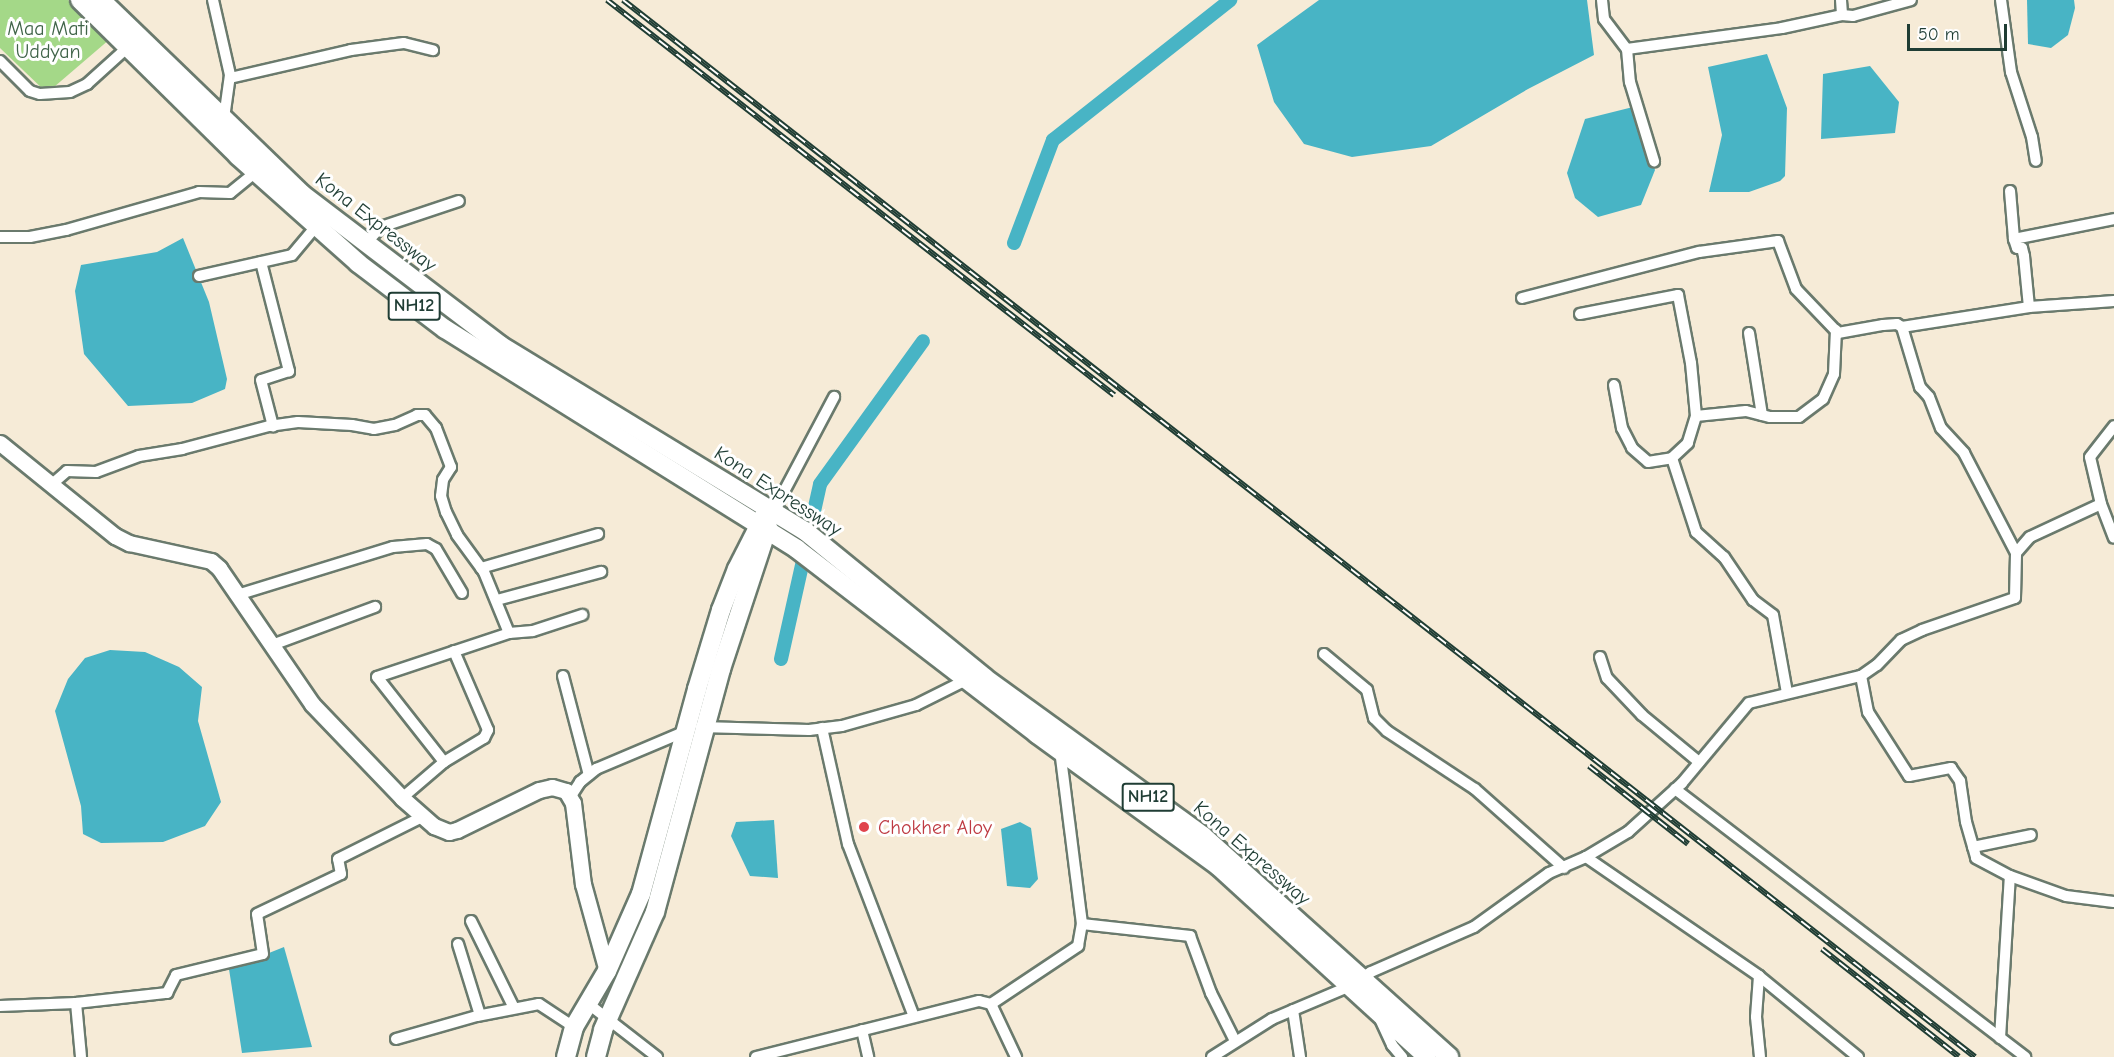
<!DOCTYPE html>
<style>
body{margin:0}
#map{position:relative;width:2114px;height:1057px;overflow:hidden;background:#f6ebd7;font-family:"Comic Neue",sans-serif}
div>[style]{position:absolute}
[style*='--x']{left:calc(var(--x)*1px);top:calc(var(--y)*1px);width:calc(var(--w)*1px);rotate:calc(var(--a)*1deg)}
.green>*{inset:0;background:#a4d888}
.water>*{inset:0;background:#48b4c5}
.canal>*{height:14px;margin:-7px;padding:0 7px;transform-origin:7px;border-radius:7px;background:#48b4c5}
.roads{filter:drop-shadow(2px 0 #6a7a6d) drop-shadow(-2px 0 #6a7a6d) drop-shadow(0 2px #6a7a6d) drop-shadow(0 -2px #6a7a6d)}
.minor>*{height:10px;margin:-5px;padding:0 5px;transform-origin:5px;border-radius:5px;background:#fff}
.secondary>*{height:15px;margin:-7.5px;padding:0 7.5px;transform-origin:7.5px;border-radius:7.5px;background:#fff}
.primary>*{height:18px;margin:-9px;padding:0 9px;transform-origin:9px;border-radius:9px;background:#fff}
.trunk>*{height:18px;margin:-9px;padding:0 9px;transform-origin:9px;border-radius:9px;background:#fff}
.rail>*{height:6px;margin-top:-3px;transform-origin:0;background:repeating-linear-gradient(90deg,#fff 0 11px,#1f3d34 0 22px);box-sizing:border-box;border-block:2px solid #1f3d34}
.dots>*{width:16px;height:16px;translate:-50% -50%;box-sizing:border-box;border:3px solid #fff;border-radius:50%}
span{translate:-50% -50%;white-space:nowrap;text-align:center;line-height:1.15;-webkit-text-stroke:6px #fff;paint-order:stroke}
.shield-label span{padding:2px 4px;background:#fff;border:2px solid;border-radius:4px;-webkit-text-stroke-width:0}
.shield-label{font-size:18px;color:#1f3d34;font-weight:700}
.park-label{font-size:20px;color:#406449}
.street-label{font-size:20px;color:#1f3d34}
.health-label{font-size:20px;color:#be3a42}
.left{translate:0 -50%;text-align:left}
.scale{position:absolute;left:1907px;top:24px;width:100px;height:27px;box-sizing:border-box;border:3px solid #1f3d34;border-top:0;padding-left:8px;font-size:18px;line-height:21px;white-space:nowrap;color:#1f3d34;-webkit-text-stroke:4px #fff;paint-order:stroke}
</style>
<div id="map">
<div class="green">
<i style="clip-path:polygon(0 0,68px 0,110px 39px,47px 93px,0 48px)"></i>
</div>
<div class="water">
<i style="clip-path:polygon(1319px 0,1587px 0,1594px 55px,1528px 89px,1431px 146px,1352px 157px,1304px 144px,1274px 102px,1257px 45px)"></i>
<i style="clip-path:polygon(2027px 0,2074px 0,2075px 8px,2068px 35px,2051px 48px,2028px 44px)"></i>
<i style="clip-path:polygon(1767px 54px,1787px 108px,1785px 176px,1780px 181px,1749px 192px,1709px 192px,1722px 135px,1708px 67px)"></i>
<i style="clip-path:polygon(1870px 66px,1899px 102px,1895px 133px,1821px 139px,1823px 74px)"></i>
<i style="clip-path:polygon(1633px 107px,1655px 170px,1641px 205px,1598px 217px,1575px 198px,1567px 173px,1585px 119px)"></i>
<i style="clip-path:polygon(183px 238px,209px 302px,227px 379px,225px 389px,192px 403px,128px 406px,84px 354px,75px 291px,81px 265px,157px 252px)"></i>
<i style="clip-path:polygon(110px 650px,145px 652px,179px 667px,202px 687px,198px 721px,221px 802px,205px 826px,163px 842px,101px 843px,83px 834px,81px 806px,55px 711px,68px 679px,85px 658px)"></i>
<i style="clip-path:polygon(774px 820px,778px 878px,750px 876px,731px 836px,736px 822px)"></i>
<i style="clip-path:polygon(1020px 822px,1031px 828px,1038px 879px,1030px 888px,1007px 886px,1001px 829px)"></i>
<i style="clip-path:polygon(284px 947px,312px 1047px,242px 1053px,229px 969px)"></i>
</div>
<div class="canal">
<i style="--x:1014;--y:243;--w:110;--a:-69.3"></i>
<i style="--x:1053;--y:140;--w:226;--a:-38.3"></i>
<i style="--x:781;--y:659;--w:179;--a:-77.4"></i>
<i style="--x:820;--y:484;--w:176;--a:-54.2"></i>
</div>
<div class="roads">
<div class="minor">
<i style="--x:213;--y:0;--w:77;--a:77.2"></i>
<i style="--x:230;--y:75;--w:43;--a:97.9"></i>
<i style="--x:1602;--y:0;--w:19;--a:84"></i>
<i style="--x:1604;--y:19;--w:38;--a:53"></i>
<i style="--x:1627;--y:49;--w:33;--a:85"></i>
<i style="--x:1630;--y:82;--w:83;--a:73.1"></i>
<i style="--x:1841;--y:0;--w:15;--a:86"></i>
<i style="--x:2001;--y:0;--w:73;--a:82.1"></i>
<i style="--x:2011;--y:72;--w:68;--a:72.1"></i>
<i style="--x:2032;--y:137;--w:24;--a:81"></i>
<i style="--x:1627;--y:49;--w:156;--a:-7.7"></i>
<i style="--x:1782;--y:28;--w:61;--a:-12.2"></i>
<i style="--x:1842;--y:15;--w:11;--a:5"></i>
<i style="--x:1853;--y:16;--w:60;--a:-15.4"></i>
<i style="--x:0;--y:61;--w:42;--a:45"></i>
<i style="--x:30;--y:91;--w:10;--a:17"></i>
<i style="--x:40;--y:94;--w:30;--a:-4"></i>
<i style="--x:70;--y:92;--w:19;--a:-25"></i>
<i style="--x:87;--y:84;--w:55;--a:-42.1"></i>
<i style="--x:230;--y:78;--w:124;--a:-13"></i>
<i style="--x:351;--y:50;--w:53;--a:-7.5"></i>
<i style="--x:404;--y:43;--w:30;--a:14"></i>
<i style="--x:2010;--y:191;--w:48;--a:85.2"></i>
<i style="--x:2014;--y:239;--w:9;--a:72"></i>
<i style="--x:2017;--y:248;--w:5;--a:0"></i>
<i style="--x:2022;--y:248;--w:8;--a:76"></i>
<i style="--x:2024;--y:256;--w:51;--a:84.4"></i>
<i style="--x:0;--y:237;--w:30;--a:0"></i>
<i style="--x:30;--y:237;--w:37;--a:-11"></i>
<i style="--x:66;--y:230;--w:138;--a:-15.9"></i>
<i style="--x:199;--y:192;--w:31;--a:2"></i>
<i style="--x:230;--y:193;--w:33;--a:-39"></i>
<i style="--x:2014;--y:239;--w:102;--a:-11.3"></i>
<i style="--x:366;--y:243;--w:22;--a:-47"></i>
<i style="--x:381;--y:227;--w:82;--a:-18.4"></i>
<i style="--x:261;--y:262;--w:113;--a:75.6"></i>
<i style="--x:289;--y:371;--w:29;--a:162"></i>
<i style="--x:261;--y:380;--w:48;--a:75.4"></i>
<i style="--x:199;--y:276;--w:95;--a:-12.7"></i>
<i style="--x:292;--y:255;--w:38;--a:-50"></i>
<i style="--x:1522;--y:298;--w:183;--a:-14.6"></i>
<i style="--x:1699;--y:252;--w:80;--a:-7.9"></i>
<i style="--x:1778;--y:241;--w:51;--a:69.4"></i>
<i style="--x:1796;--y:289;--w:61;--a:46.3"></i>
<i style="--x:1838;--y:333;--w:46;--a:-10.1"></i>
<i style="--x:1883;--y:325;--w:14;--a:-4"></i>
<i style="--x:1897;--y:324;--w:6;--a:31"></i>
<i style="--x:1902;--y:327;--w:129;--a:-8.9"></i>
<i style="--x:2029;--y:307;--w:85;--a:-4"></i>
<i style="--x:1580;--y:314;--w:100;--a:-11"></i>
<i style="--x:1678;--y:295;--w:69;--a:79.2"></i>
<i style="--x:1691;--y:363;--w:53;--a:84.6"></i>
<i style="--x:1696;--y:416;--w:28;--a:107"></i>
<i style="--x:1688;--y:443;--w:22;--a:137"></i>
<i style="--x:1672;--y:458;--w:78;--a:72"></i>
<i style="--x:1696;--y:532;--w:38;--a:42"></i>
<i style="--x:1724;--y:557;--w:52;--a:56"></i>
<i style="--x:1753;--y:600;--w:25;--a:37"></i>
<i style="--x:1773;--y:615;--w:79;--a:79.8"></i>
<i style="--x:1902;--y:327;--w:63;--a:73.3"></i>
<i style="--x:1920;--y:387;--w:13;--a:48"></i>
<i style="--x:1929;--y:397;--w:33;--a:69"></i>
<i style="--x:1941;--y:428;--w:34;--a:47"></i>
<i style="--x:1964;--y:453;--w:113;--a:62.5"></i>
<i style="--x:1749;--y:333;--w:83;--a:81"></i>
<i style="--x:1614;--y:385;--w:44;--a:79.5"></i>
<i style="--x:1622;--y:428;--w:22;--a:63"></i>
<i style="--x:1632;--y:448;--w:21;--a:41"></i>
<i style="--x:1648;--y:462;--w:24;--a:-9"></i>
<i style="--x:1696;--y:416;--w:50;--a:-5.7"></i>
<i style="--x:1746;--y:411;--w:25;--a:14"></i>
<i style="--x:1770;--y:417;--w:29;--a:0"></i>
<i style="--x:1799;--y:417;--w:30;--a:-37"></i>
<i style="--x:1823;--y:399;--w:27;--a:-66"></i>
<i style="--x:1834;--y:374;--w:44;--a:-87.4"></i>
<i style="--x:51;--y:485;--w:21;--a:-41"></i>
<i style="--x:67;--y:471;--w:29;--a:2"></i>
<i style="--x:96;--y:472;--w:46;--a:-20.4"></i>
<i style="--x:139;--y:456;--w:44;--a:-9.2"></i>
<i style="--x:182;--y:449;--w:90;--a:-14.8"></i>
<i style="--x:269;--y:426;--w:29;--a:-8"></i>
<i style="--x:298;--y:422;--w:54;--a:3.2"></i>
<i style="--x:352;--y:425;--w:22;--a:10"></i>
<i style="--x:374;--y:429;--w:21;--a:-11"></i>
<i style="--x:395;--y:425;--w:24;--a:-24"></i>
<i style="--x:417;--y:415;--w:8;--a:0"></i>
<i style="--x:425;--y:415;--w:17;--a:50"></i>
<i style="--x:436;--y:428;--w:42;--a:69"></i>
<i style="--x:451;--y:467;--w:15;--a:122"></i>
<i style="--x:443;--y:480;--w:16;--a:97"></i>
<i style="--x:441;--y:496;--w:17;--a:73"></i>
<i style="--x:446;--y:512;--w:25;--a:64"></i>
<i style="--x:457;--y:535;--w:46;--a:53.9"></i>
<i style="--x:484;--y:572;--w:66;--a:67.7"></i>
<i style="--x:2101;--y:504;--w:48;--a:-103.2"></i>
<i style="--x:2090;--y:457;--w:39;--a:-52"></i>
<i style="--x:776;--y:513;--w:12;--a:-76"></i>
<i style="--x:779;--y:501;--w:118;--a:-62.1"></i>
<i style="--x:481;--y:568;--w:122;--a:-16.2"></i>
<i style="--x:237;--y:595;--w:163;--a:-17.1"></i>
<i style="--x:393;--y:547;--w:34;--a:-5"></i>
<i style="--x:427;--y:544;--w:10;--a:29"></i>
<i style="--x:436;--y:549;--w:51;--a:59.4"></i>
<i style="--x:497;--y:600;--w:108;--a:-15.1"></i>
<i style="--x:272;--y:645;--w:110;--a:-20.3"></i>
<i style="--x:1324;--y:654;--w:56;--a:39.9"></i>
<i style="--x:1367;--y:690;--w:29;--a:76"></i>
<i style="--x:1374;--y:718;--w:18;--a:45"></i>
<i style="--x:1387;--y:731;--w:105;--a:33.4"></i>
<i style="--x:1475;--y:789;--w:119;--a:41.6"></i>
<i style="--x:1600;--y:657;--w:22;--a:72"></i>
<i style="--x:1607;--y:678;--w:51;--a:46.6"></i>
<i style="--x:1642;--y:715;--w:74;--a:39.5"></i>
<i style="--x:563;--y:676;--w:102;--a:75.3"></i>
<i style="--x:1861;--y:676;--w:37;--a:79"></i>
<i style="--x:1868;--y:712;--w:76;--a:57.4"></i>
<i style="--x:1909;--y:776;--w:43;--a:-10.8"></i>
<i style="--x:1951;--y:768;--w:16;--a:55"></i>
<i style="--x:1960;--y:781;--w:41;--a:81.7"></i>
<i style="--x:1966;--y:822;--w:37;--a:74"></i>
<i style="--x:1976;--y:858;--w:38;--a:28"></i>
<i style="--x:2010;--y:876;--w:59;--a:19.7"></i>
<i style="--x:2066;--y:896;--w:48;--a:7.1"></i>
<i style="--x:701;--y:727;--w:108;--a:1.6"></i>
<i style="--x:809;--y:730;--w:33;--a:-7"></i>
<i style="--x:842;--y:726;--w:77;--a:-15.8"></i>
<i style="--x:916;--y:705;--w:56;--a:-26.6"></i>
<i style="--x:822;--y:728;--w:119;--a:77.4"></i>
<i style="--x:848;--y:844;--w:185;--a:69.1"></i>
<i style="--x:444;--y:762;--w:47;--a:-31"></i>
<i style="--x:484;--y:738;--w:9;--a:-63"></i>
<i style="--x:488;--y:730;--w:86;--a:-113.3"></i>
<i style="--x:1675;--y:789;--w:441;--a:37.4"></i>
<i style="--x:571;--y:796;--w:17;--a:-57"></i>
<i style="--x:580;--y:782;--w:21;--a:-39"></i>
<i style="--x:596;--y:769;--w:98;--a:-22.9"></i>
<i style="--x:402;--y:798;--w:55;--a:-40.6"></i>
<i style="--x:444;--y:762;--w:108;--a:-128.2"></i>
<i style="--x:377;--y:677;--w:139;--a:-18.4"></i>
<i style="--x:509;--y:633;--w:24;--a:-5"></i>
<i style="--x:533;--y:631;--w:52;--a:-18.1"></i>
<i style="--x:1973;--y:847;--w:59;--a:-11.7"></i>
<i style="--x:1586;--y:857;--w:210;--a:34.5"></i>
<i style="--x:1759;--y:976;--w:128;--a:39.3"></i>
<i style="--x:471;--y:921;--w:97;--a:63.7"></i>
<i style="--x:1082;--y:924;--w:109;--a:6.3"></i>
<i style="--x:1190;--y:936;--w:61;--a:69.8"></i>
<i style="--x:1211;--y:993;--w:54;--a:63.4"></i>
<i style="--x:458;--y:944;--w:74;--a:72.8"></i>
<i style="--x:1759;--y:976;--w:41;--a:94.2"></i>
<i style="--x:1756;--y:1017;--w:40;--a:84.3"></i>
<i style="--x:586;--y:1002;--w:90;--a:37.8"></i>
<i style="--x:76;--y:1003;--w:92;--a:-6.3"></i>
<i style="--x:167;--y:993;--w:20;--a:-63"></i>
<i style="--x:176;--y:975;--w:89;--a:-13.6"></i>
<i style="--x:263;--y:954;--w:40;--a:-98.5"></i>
<i style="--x:257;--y:914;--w:93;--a:-25.5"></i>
<i style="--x:341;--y:874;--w:15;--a:-101"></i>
<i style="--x:338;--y:859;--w:94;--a:-26.6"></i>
<i style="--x:991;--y:1004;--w:105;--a:-33.7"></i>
<i style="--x:1078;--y:946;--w:22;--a:-80"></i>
<i style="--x:1082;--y:924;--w:174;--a:-97.2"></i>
<i style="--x:0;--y:1006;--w:76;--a:-2.3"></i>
<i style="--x:76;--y:1003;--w:54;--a:84.7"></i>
<i style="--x:1293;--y:1010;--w:48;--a:81.5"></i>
<i style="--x:1380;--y:1019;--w:29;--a:65"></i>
<i style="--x:1392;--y:1045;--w:16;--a:50"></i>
<i style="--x:862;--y:1030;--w:28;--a:77"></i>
<i style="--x:2000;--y:1038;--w:162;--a:-86.5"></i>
<i style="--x:396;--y:1039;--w:84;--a:-15.9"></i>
<i style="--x:477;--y:1016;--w:63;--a:-11"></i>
<i style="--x:539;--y:1004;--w:42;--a:33.3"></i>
<i style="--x:756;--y:1057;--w:230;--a:-14.1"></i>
<i style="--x:979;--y:1001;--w:12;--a:14"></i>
<i style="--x:991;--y:1004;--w:59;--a:64.7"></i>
<i style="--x:1212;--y:1057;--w:71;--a:-32.3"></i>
<i style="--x:1272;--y:1019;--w:82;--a:-22.8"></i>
<i style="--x:1348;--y:987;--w:27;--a:-33"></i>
<i style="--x:1371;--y:972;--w:112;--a:-23.6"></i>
<i style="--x:1474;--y:927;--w:92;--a:-35.8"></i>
<i style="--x:1549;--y:873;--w:40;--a:-23.4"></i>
<i style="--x:1586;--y:857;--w:49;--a:-30.8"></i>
<i style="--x:1628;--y:832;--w:73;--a:-42.2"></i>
<i style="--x:1682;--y:783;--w:104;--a:-50.1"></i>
<i style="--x:1749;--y:703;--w:115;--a:-13.6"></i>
<i style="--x:1861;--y:676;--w:19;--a:-35"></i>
<i style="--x:1877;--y:665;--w:35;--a:-46"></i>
<i style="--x:1901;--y:640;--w:23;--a:-25"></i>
<i style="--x:1922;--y:630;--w:98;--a:-19"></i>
<i style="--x:2015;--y:598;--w:45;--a:-88.7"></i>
<i style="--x:2016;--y:553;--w:21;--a:-49"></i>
<i style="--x:2030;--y:537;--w:78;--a:-24.9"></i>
<i style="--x:2101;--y:504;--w:36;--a:69"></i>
</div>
<div class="secondary">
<i style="--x:0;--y:443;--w:148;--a:39"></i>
<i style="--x:115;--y:536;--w:16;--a:27"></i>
<i style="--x:129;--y:543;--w:84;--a:12.4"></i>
<i style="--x:211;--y:561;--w:11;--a:41"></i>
<i style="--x:219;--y:568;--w:165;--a:55.6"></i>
<i style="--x:312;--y:704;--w:130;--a:46.2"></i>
<i style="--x:402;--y:798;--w:43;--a:41.2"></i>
<i style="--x:434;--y:826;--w:16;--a:22"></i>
<i style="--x:449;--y:832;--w:8;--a:-14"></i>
<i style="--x:457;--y:830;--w:91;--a:-26"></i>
<i style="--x:539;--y:790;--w:13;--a:-13"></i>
<i style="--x:552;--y:787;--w:15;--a:16"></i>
<i style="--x:566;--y:791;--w:14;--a:60"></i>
<i style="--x:573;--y:803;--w:82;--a:83"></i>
<i style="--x:583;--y:884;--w:90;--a:74.6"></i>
</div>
<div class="primary">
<i style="--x:566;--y:1057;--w:31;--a:-75"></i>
<i style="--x:574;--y:1027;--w:65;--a:-59.5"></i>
<i style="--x:607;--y:971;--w:84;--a:-66.2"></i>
<i style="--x:641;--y:894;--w:213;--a:-74.7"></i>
<i style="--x:697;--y:689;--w:83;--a:-73.1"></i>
<i style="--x:721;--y:610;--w:44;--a:-68.7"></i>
<i style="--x:737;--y:569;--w:64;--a:-63"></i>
<i style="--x:596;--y:1057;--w:28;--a:-75"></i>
<i style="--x:603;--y:1030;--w:129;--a:-66.2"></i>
<i style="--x:655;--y:912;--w:252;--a:-74.8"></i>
<i style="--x:721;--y:669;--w:150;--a:-71.7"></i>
</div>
<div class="trunk">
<i style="--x:80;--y:0;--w:222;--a:44.6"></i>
<i style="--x:238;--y:156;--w:161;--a:41.7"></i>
<i style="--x:358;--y:263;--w:109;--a:37.2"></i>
<i style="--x:445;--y:329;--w:415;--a:32"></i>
<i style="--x:797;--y:549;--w:303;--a:37.6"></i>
<i style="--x:1037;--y:734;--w:224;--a:36.1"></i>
<i style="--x:1218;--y:866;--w:283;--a:42.4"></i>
<i style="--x:101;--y:0;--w:279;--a:44"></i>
<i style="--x:302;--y:194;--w:249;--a:37.3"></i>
<i style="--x:500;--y:345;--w:357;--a:31.4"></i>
<i style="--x:805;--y:531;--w:232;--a:39.2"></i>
<i style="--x:985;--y:678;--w:269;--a:35.9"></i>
<i style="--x:1203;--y:836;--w:331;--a:41.9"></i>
</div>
</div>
<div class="rail">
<i style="--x:607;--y:0;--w:643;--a:37.92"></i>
<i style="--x:623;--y:0;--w:1716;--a:38.02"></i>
<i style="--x:1589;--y:766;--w:126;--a:38.2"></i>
<i style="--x:1822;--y:949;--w:174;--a:38.2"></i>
</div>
<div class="dots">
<i style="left:864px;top:827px;background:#e0444e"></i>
</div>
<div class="shield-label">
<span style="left:414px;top:306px">NH12</span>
<span style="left:1148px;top:797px">NH12</span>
</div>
<div class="park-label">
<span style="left:48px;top:40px">Maa Mati<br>Uddyan</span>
</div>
<div class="street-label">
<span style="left:376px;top:222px;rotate:38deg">Kona Expressway</span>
<span style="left:778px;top:491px;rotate:33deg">Kona Expressway</span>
<span style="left:1252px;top:853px;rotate:41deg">Kona Expressway</span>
</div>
<div class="health-label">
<span class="left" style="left:878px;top:827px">Chokher Aloy</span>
</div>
<div class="scale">50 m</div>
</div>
